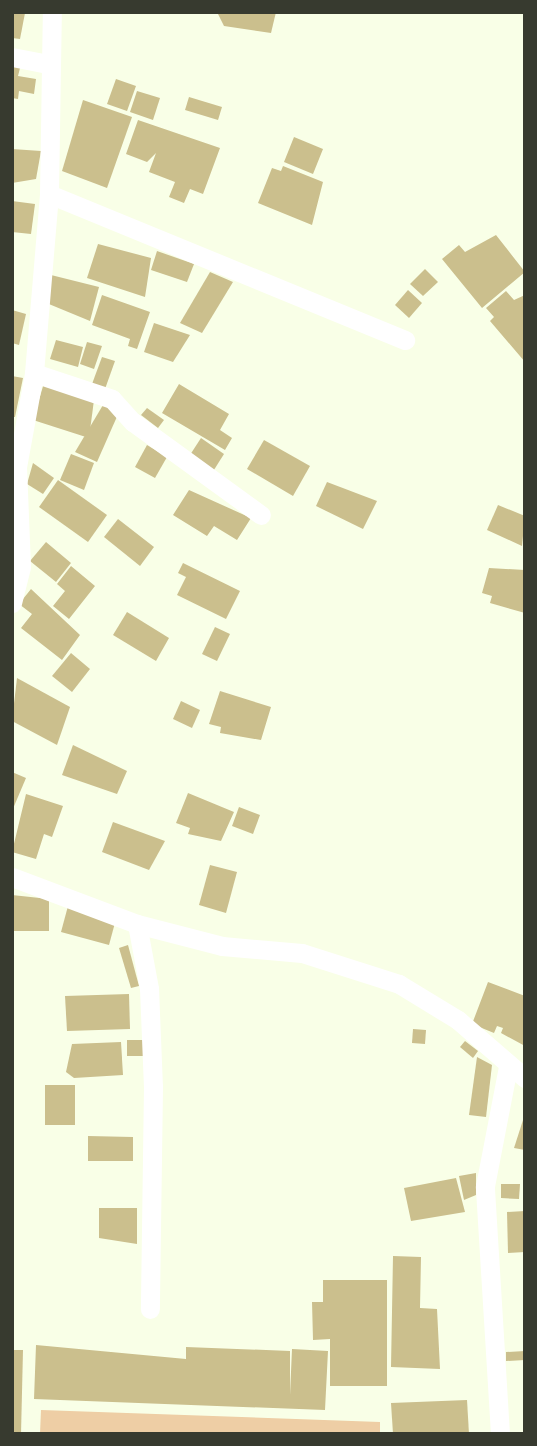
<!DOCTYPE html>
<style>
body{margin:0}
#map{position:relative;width:537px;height:1446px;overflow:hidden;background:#f9ffe7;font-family:Jost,sans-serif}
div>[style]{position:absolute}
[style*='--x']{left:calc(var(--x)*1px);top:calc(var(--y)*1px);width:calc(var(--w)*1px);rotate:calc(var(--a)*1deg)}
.green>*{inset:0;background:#eecea5}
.building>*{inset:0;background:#cbbf8d}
.minor>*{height:19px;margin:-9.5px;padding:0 9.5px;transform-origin:9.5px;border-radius:9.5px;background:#fff}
span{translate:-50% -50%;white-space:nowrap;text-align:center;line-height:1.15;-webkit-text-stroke:5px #f9ffe7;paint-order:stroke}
.frame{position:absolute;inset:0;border:14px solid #373a2f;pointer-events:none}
</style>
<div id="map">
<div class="green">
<i style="clip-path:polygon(41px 1410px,380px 1422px,380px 1434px,40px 1434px)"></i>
</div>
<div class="building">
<i style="clip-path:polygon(12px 12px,25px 13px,20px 39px,12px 38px)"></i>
<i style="clip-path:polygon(217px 12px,276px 12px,271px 33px,224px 26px)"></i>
<i style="clip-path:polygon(12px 63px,21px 64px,18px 76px,36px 79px,34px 94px,19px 91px,18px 99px,12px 98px)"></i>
<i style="clip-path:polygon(116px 79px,136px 86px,127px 111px,107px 104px)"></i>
<i style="clip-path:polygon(137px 91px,160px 98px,153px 120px,130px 112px)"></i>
<i style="clip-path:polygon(189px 97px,222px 107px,218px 120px,185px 110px)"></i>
<i style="clip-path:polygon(83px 100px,132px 117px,107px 188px,62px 171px)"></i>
<i style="clip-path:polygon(138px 120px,220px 148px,203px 194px,190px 189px,184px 203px,169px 197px,175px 182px,149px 172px,156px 153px,147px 162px,126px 154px)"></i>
<i style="clip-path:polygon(294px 137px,323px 149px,313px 174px,284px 162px)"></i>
<i style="clip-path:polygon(12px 149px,41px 151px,36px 179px,12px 183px)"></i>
<i style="clip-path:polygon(283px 166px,323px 182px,312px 225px,258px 203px,272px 168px,281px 171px)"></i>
<i style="clip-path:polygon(12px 201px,35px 204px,31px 234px,12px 232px)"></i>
<i style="clip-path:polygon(496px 235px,525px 272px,482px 308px,442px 259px,459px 245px,465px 252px)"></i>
<i style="clip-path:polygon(98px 244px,151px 258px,145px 297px,87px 278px)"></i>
<i style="clip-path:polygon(157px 251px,194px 264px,187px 282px,151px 270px)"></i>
<i style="clip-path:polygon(425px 269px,438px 282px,423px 296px,410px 284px)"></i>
<i style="clip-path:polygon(210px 272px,233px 282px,202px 333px,180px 323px)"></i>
<i style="clip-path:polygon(51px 275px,99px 287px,90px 321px,44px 302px)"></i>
<i style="clip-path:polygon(408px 290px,422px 303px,409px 318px,395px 305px)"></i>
<i style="clip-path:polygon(506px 291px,514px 300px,525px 295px,525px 362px,490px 321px,494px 317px,486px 308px)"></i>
<i style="clip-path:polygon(102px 295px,150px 312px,137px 349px,128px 346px,130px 339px,92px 325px)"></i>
<i style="clip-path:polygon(12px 310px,26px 314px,19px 345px,12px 343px)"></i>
<i style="clip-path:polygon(154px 323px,190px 335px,173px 362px,144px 352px)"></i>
<i style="clip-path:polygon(56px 340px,83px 347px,78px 367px,50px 359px)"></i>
<i style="clip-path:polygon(87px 342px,102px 346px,94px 369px,80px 364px)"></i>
<i style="clip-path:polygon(102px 357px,115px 361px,105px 389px,92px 384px)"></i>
<i style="clip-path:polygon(12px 376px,23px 378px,15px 417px,12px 417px)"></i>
<i style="clip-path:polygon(44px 383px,94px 400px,89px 438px,33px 420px)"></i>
<i style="clip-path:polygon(179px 384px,229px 414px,220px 430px,232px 438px,225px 450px,162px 413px)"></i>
<i style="clip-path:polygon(103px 405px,119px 412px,97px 462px,75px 452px)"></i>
<i style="clip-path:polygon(147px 408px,164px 420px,158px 428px,141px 415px)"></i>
<i style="clip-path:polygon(201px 438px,224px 454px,212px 473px,188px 458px)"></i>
<i style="clip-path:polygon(264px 440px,310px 466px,293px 496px,247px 469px)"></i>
<i style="clip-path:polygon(147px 445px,167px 457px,155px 478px,135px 467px)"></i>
<i style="clip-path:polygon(71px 454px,94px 463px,84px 490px,60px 480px)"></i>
<i style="clip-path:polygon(33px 463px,54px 478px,43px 494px,27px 484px)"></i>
<i style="clip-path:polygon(58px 480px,107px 515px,88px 542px,39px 507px)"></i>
<i style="clip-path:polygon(327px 482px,377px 501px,363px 529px,316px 506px)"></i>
<i style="clip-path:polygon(189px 490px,251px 518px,237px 540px,214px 526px,207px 536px,173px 515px)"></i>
<i style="clip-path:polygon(498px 505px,525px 516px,522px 546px,487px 530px)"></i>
<i style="clip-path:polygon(118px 519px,154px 547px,140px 566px,104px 537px)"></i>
<i style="clip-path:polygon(46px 542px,71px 563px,56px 582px,30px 561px)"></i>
<i style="clip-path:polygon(183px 563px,240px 591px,226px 619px,177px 595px,186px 577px,178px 573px)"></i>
<i style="clip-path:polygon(71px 566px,95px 586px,69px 619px,53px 606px,65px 591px,57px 584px)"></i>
<i style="clip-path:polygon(489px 568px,525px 570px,525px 613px,490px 603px,492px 596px,482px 593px)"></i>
<i style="clip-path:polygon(31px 589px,80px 635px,62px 660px,21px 628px,32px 614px,19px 604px)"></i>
<i style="clip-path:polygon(127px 612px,169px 638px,156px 661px,113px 635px)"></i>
<i style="clip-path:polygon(215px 627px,230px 634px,217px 661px,202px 654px)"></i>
<i style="clip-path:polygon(71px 653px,90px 669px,72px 692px,52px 676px)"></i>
<i style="clip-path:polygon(17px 678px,70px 707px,57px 745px,12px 721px)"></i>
<i style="clip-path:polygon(220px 691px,271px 707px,261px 740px,220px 733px,221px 727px,209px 724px)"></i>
<i style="clip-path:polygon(181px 701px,200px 710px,192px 728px,173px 719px)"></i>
<i style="clip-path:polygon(73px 745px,127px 771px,117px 794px,62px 775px)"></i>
<i style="clip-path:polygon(12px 772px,26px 778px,12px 811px)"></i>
<i style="clip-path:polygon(188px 793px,234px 812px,221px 841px,188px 834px,190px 828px,176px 823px)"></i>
<i style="clip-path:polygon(26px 794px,63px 806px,52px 837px,44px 834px,36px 859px,12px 852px)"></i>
<i style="clip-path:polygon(239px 807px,260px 815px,253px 834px,232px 826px)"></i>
<i style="clip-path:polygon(113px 822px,165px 841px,149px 870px,102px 852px)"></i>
<i style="clip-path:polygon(210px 865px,237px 872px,226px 913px,199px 905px)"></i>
<i style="clip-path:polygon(12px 895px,49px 899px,49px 931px,12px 931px)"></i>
<i style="clip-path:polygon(68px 906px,116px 919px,109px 945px,61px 932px)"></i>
<i style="clip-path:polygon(128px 945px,139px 986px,131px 988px,119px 948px)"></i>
<i style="clip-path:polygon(488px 982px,525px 996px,525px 1046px,501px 1033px,503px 1028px,497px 1026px,494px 1033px,472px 1024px)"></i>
<i style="clip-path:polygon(129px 994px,130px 1029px,67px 1031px,65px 996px)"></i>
<i style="clip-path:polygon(413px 1029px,426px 1030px,425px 1044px,412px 1043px)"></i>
<i style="clip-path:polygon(127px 1040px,143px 1040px,143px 1056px,127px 1056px)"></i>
<i style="clip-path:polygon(465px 1041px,478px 1051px,473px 1058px,460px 1047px)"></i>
<i style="clip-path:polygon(121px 1042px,123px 1075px,74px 1078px,66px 1072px,72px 1044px)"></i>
<i style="clip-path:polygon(477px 1057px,492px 1065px,486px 1117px,469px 1115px)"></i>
<i style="clip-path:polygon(45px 1085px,75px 1085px,75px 1125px,45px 1125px)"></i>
<i style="clip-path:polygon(523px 1120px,525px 1120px,525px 1150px,514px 1148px)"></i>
<i style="clip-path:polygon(88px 1136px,133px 1137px,133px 1161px,88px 1161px)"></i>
<i style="clip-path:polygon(476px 1173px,476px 1195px,464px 1200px,459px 1176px)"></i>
<i style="clip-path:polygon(456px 1178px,465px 1212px,411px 1221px,404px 1188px)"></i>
<i style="clip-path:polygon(501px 1184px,520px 1184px,519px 1199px,501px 1198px)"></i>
<i style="clip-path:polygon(99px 1208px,137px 1208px,137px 1244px,99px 1238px)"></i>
<i style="clip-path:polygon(525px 1211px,525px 1252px,508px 1253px,507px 1212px)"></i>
<i style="clip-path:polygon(393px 1256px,421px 1257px,420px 1308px,437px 1309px,440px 1369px,391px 1367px)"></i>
<i style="clip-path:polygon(323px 1280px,387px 1280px,387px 1386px,330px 1386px,330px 1339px,313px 1340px,312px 1302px,323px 1302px)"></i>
<i style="clip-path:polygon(36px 1345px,186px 1359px,186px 1347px,290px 1351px,290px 1395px,292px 1349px,328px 1351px,325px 1410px,34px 1399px)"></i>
<i style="clip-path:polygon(12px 1350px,23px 1350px,21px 1434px,12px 1434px)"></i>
<i style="clip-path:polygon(525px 1351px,525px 1360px,506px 1361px,506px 1352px)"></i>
<i style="clip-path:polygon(467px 1400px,469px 1434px,393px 1434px,391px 1403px)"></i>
</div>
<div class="minor">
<i style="--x:12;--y:57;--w:36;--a:11"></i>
<i style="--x:49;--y:194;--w:385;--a:22.3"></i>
<i style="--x:34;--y:373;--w:82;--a:18.4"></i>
<i style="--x:112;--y:399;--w:31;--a:48"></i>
<i style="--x:133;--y:422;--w:158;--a:36"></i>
<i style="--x:12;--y:603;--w:38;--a:-76"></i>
<i style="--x:21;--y:566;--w:99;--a:-92.3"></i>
<i style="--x:17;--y:467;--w:96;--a:-79.7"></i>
<i style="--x:34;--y:373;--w:180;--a:-85.2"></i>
<i style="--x:49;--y:194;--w:182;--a:-89.1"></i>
<i style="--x:12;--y:877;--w:134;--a:20.6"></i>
<i style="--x:137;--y:924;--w:88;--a:14.5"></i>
<i style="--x:222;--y:946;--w:80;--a:5"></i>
<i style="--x:302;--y:953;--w:102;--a:17.7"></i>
<i style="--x:399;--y:984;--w:69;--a:31.4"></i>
<i style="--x:458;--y:1020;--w:89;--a:40.9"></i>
<i style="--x:137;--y:924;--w:65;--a:79.4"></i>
<i style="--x:149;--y:988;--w:98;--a:87.7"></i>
<i style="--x:153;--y:1086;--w:223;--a:90.8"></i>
<i style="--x:500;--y:1434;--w:248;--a:-93.5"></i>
<i style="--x:485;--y:1186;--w:121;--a:-79.1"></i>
</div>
<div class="frame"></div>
</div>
